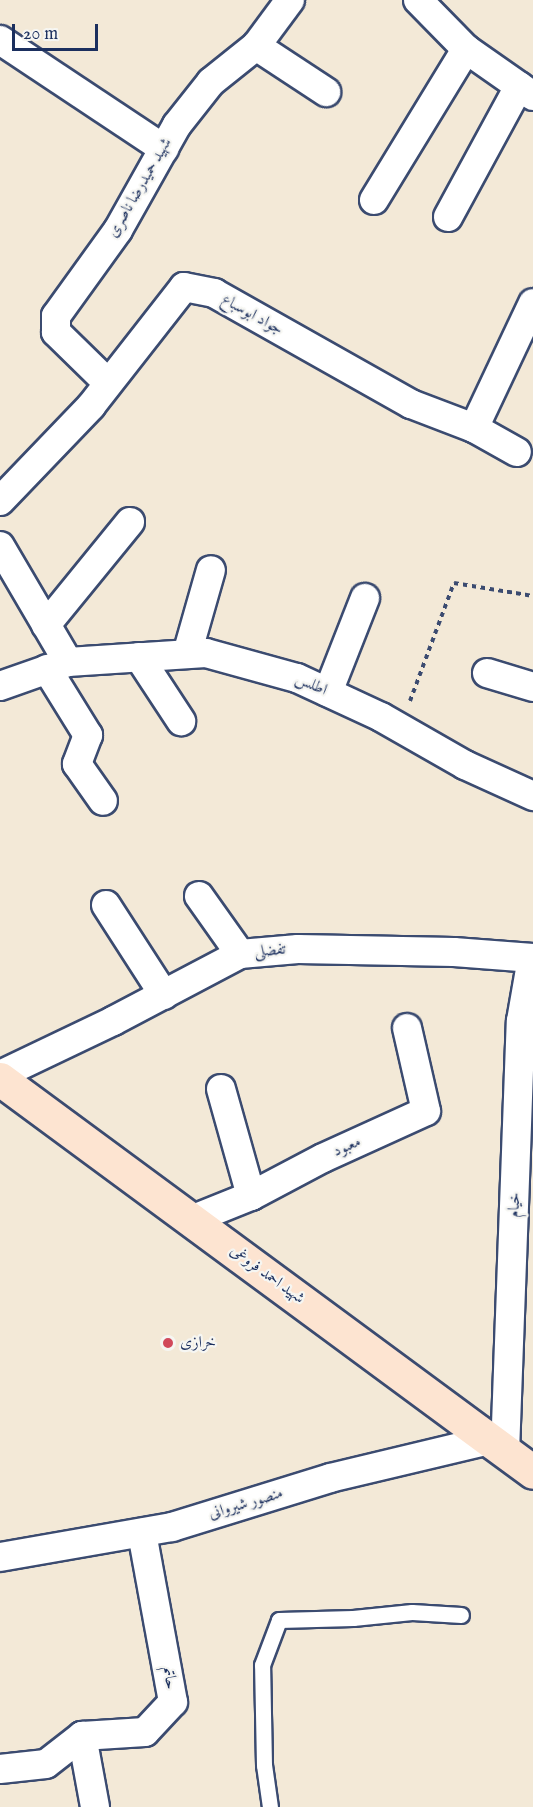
<!DOCTYPE html>
<meta charset="utf-8">
<style>
body{margin:0}
#map{position:relative;width:533px;height:1807px;overflow:hidden;background:#f3e9d7;font-family:"IM FELL English",Amiri,serif}
div>[style]{position:absolute}
[style*='--x']{left:calc(var(--x)*1px);top:calc(var(--y)*1px);width:calc(var(--w)*1px);rotate:calc(var(--a)*1deg)}
.path>*{height:4px;margin-top:-2px;transform-origin:0;background:repeating-linear-gradient(90deg,#3b4b70 0 4.5px,transparent 0 9px)}
.roads{filter:drop-shadow(2px 0 #3b4b70) drop-shadow(-2px 0 #3b4b70) drop-shadow(0 2px #3b4b70) drop-shadow(0 -2px #3b4b70)}
.service>*{height:15px;margin:-7.5px;padding:0 7.5px;transform-origin:7.5px;border-radius:7.5px;background:#fff}
.minor>*{height:28px;margin:-14px;padding:0 14px;transform-origin:14px;border-radius:14px;background:#fff}
.secondary>*{height:33px;margin:-16.5px;padding:0 16.5px;transform-origin:16.5px;border-radius:16.5px;background:#fde4d1}
.dots>*{width:16px;height:16px;translate:-50% -50%;box-sizing:border-box;border:3px solid #f6f6f2;border-radius:50%}
span{translate:-50% -50%;white-space:nowrap;text-align:center;line-height:1.15;-webkit-text-stroke:4.5px #f6f6f2;paint-order:stroke}
.street-label{font-size:16px;color:#1b2f5e}
.poi-label{font-size:16px;color:#1b2f5e}
.left{translate:0 -50%;text-align:left}
.scale{position:absolute;left:12px;top:24px;width:86px;height:27px;box-sizing:border-box;border:3px solid #1b2f5e;border-top:0;padding-left:8px;font-size:18px;line-height:21px;white-space:nowrap;color:#1b2f5e;-webkit-text-stroke:4px #f6f6f2;paint-order:stroke}
</style>
<div id="map">
<div class="path">
<i style="--x:410;--y:701;--w:126;--a:-69.6"></i>
<i style="--x:454;--y:583;--w:80;--a:9.3"></i>
</div>
<div class="roads">
<div class="service">
<i style="--x:270;--y:1807;--w:42;--a:-98.1"></i>
<i style="--x:264;--y:1765;--w:100;--a:-91.1"></i>
<i style="--x:262;--y:1665;--w:48;--a:-69.3"></i>
<i style="--x:279;--y:1620;--w:74;--a:-1.5"></i>
<i style="--x:353;--y:1618;--w:59;--a:-5.8"></i>
<i style="--x:412;--y:1612;--w:49;--a:3.5"></i>
</div>
<div class="minor">
<i style="--x:418;--y:0;--w:69;--a:45.6"></i>
<i style="--x:466;--y:49;--w:82;--a:35"></i>
<i style="--x:0;--y:40;--w:197;--a:33.6"></i>
<i style="--x:256;--y:46;--w:84;--a:33.3"></i>
<i style="--x:374;--y:200;--w:177;--a:-58.6"></i>
<i style="--x:448;--y:217;--w:149;--a:-61.5"></i>
<i style="--x:108;--y:383;--w:73;--a:-135.6"></i>
<i style="--x:56;--y:332;--w:16;--a:-90"></i>
<i style="--x:56;--y:316;--w:106;--a:-54.2"></i>
<i style="--x:118;--y:230;--w:120;--a:-60.7"></i>
<i style="--x:177;--y:125;--w:55;--a:-51.7"></i>
<i style="--x:211;--y:82;--w:58;--a:-38.7"></i>
<i style="--x:256;--y:46;--w:57;--a:-53.5"></i>
<i style="--x:474;--y:428;--w:138;--a:-64.7"></i>
<i style="--x:0;--y:501;--w:132;--a:-46.2"></i>
<i style="--x:91;--y:406;--w:151;--a:-52"></i>
<i style="--x:184;--y:287;--w:31;--a:11"></i>
<i style="--x:214;--y:293;--w:226;--a:29.4"></i>
<i style="--x:411;--y:404;--w:67;--a:20.9"></i>
<i style="--x:474;--y:428;--w:49;--a:29.2"></i>
<i style="--x:0;--y:546;--w:134;--a:59.6"></i>
<i style="--x:46;--y:625;--w:133;--a:-50.8"></i>
<i style="--x:187;--y:654;--w:87;--a:-74.1"></i>
<i style="--x:139;--y:657;--w:77;--a:56.7"></i>
<i style="--x:47;--y:669;--w:78;--a:58.2"></i>
<i style="--x:88;--y:735;--w:31;--a:111"></i>
<i style="--x:77;--y:764;--w:45;--a:54.9"></i>
<i style="--x:487;--y:673;--w:48;--a:16.9"></i>
<i style="--x:0;--y:686;--w:72;--a:-19.4"></i>
<i style="--x:68;--y:662;--w:138;--a:-3.7"></i>
<i style="--x:206;--y:653;--w:94;--a:15.4"></i>
<i style="--x:297;--y:678;--w:93;--a:24.9"></i>
<i style="--x:381;--y:717;--w:97;--a:29.7"></i>
<i style="--x:465;--y:765;--w:75;--a:24.5"></i>
<i style="--x:328;--y:692;--w:101;--a:-68.5"></i>
<i style="--x:199;--y:896;--w:71;--a:54.7"></i>
<i style="--x:106;--y:905;--w:107;--a:57.2"></i>
<i style="--x:0;--y:1075;--w:125;--a:-25.5"></i>
<i style="--x:113;--y:1021;--w:144;--a:-27.8"></i>
<i style="--x:240;--y:954;--w:58;--a:-4.9"></i>
<i style="--x:298;--y:949;--w:156;--a:1.1"></i>
<i style="--x:454;--y:952;--w:79;--a:4.3"></i>
<i style="--x:221;--y:1089;--w:111;--a:74.3"></i>
<i style="--x:191;--y:1220;--w:65;--a:-21.8"></i>
<i style="--x:251;--y:1196;--w:81;--a:-27.8"></i>
<i style="--x:323;--y:1158;--w:113;--a:-24.5"></i>
<i style="--x:426;--y:1111;--w:85;--a:-102.9"></i>
<i style="--x:505;--y:1452;--w:431;--a:-87.9"></i>
<i style="--x:521;--y:1021;--w:64;--a:-80.1"></i>
<i style="--x:0;--y:1557;--w:175;--a:-9.9"></i>
<i style="--x:172;--y:1527;--w:165;--a:-17.2"></i>
<i style="--x:330;--y:1478;--w:163;--a:-13.4"></i>
<i style="--x:82;--y:1736;--w:72;--a:79.6"></i>
<i style="--x:0;--y:1769;--w:46;--a:-6.2"></i>
<i style="--x:46;--y:1764;--w:46;--a:-37.9"></i>
<i style="--x:82;--y:1736;--w:63;--a:-3.6"></i>
<i style="--x:145;--y:1732;--w:41;--a:-47"></i>
<i style="--x:173;--y:1702;--w:172;--a:-100.4"></i>
</div>
<div class="secondary">
<i style="--x:0;--y:1079;--w:662;--a:36.4"></i>
</div>
</div>
<div class="dots">
<i style="left:168px;top:1343px;background:#d1495b"></i>
</div>
<div class="street-label">
<span style="left:140px;top:188px;rotate:-60deg">شهید حمیدرضا ناصری</span>
<span style="left:252px;top:315px;rotate:29deg">جواد ابوسباع</span>
<span style="left:311px;top:685px;rotate:23deg">اطلس</span>
<span style="left:270px;top:951px;rotate:-5deg">تفضلی</span>
<span style="left:347px;top:1147px;rotate:-24deg">معبود</span>
<span style="left:515px;top:1205px;rotate:-87deg">خیام</span>
<span style="left:267px;top:1275px;rotate:36deg">شهید احمد فروغی</span>
<span style="left:246px;top:1504px;rotate:-17deg">منصور شیروانی</span>
<span style="left:169px;top:1678px;rotate:82deg">حاتم</span>
</div>
<div class="poi-label">
<span class="left" style="left:180px;top:1343px">خرازی</span>
</div>
<div class="scale">20 m</div>
</div>
